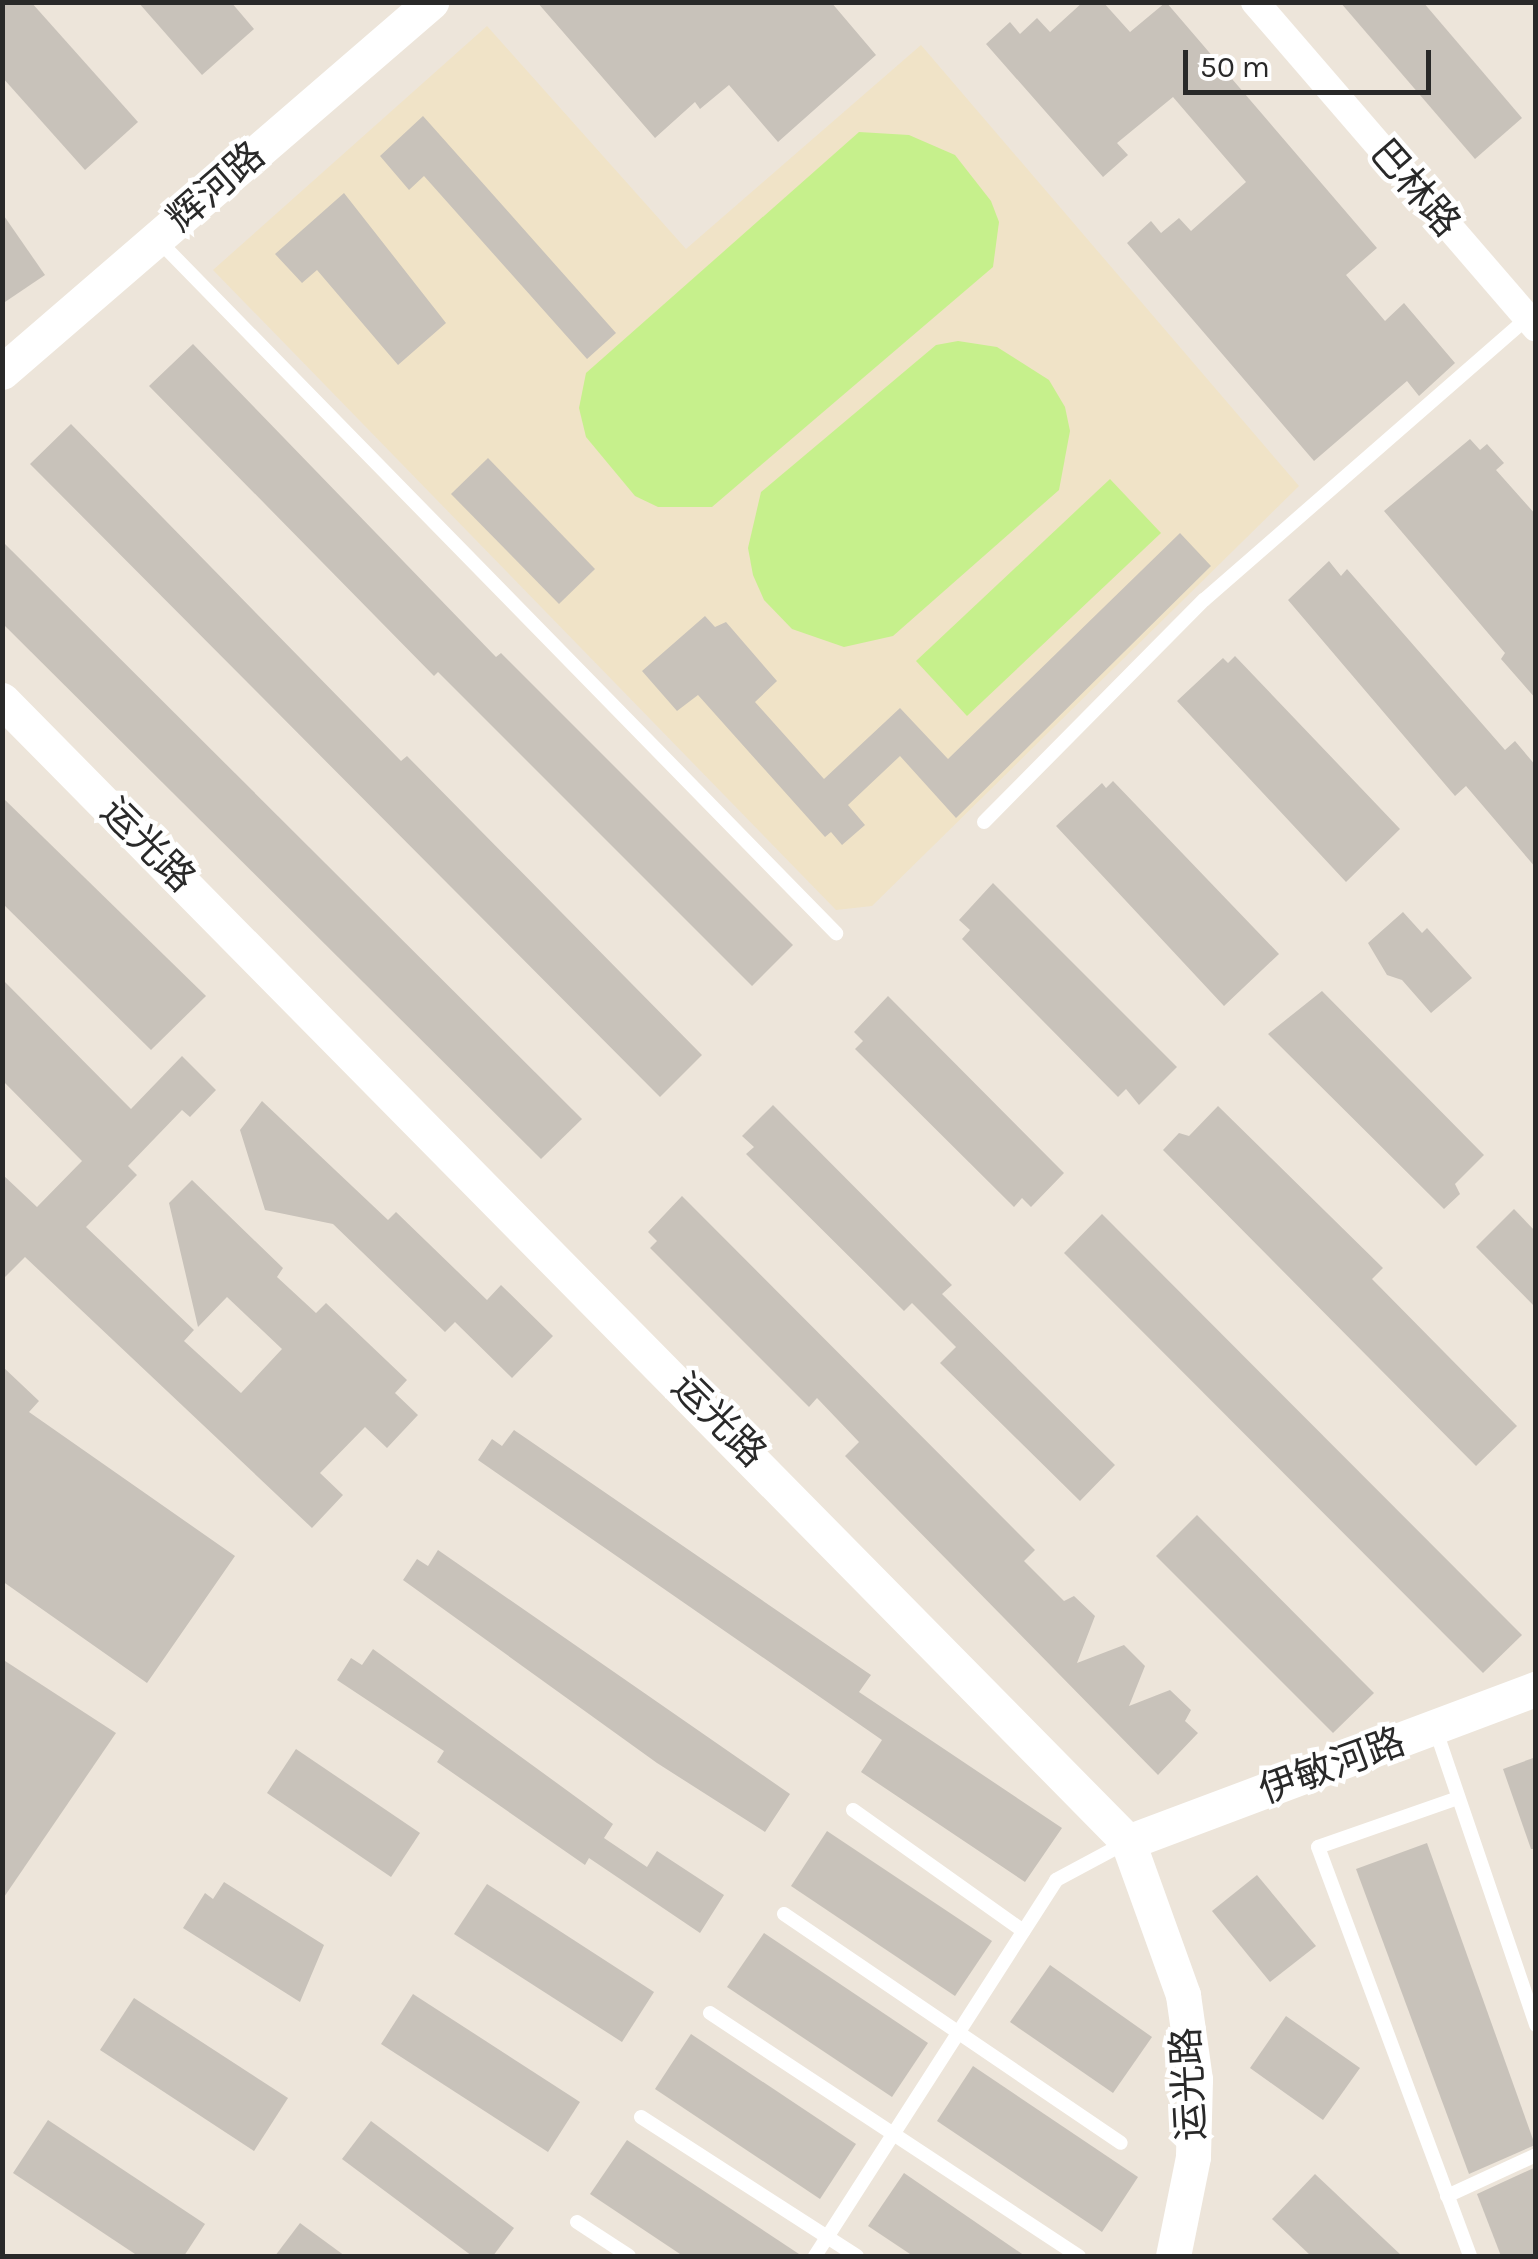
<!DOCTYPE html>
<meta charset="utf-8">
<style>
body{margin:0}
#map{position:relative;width:1538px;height:2259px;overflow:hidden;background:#ede5da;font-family:Karla,"Noto Sans SC",sans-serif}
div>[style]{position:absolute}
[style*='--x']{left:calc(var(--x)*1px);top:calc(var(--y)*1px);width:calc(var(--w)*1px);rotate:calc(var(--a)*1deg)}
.education>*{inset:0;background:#f0e3c7}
.pitch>*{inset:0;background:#c6f08c}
.building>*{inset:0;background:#c8c2ba}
.service>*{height:14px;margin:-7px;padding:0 7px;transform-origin:7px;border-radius:7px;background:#fff}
.minor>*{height:28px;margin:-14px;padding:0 14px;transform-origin:14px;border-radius:14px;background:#fff}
.tertiary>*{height:35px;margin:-17.5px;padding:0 17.5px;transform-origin:17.5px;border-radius:17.5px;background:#fff}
span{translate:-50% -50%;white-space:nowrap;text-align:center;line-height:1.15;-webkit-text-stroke:9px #fff;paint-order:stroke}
.street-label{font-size:38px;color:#292929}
.frame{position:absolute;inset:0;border:5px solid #292929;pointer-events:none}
.scale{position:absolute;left:1183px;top:50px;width:248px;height:45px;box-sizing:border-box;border:5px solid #292929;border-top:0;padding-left:12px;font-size:30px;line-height:35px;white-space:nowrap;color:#292929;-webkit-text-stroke:8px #fff;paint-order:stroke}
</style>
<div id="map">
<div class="education">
<i style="clip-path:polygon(487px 26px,686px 249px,921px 45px,1299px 486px,872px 906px,836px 910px,213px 270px)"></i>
</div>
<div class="pitch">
<i style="clip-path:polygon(859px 132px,909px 135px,955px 155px,991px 201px,999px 222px,993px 267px,712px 507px,658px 507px,635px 496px,586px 437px,579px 408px,586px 373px)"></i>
<i style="clip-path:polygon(958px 341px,997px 347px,1049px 380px,1065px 407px,1070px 431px,1059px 490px,893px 636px,844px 647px,792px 629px,764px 600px,753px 575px,748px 548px,761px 492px,936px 345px)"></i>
<i style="clip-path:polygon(1110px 479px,1161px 533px,967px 716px,916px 661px)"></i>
</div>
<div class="building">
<i style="clip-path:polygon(2px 2px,31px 2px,138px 122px,85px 170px,2px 77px)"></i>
<i style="clip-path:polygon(138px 2px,231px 2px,254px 29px,202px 75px)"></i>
<i style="clip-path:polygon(537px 2px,831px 2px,876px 55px,778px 142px,729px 85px,700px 109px,695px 102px,655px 138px)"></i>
<i style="clip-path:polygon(1083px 2px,1103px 2px,1130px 32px,1166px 2px,1377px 248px,1346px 275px,1385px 321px,1404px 303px,1455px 363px,1419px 396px,1407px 381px,1314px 461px,1127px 243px,1151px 221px,1161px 233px,1179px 218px,1191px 231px,1246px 182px,1173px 97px,1117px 143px,1128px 155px,1103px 177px,986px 44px,1010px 22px,1020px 34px,1037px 18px,1050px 32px)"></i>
<i style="clip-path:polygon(1340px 2px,1423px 2px,1522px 118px,1475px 159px)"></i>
<i style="clip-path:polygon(423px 116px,616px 333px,587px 359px,424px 176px,409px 190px,380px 156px)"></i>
<i style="clip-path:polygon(344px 193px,446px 323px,398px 365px,317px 270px,302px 283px,275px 254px)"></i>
<i style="clip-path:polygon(2px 213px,45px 275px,2px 304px)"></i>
<i style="clip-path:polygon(193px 344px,496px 657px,501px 653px,793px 945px,752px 986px,438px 672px,434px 676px,149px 386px)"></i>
<i style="clip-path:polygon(71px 424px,401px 761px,407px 756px,702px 1055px,660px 1097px,30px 464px)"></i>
<i style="clip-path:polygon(1470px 439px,1480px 450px,1487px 444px,1504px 463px,1496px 470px,1536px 515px,1536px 699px,1501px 659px,1505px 653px,1384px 511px)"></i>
<i style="clip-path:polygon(488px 458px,595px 569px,559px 604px,451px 494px)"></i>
<i style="clip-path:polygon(1180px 533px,1211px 566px,956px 818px,900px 756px,848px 805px,865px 825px,842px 845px,831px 832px,825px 837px,698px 695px,677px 711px,642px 671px,705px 616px,715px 627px,726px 622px,777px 681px,755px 702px,824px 779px,900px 708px,948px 759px)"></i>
<i style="clip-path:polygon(2px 541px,582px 1119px,541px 1159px,2px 623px)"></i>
<i style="clip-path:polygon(1329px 561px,1341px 576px,1347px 569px,1505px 750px,1515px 741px,1536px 766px,1536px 868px,1466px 786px,1455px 796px,1288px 600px)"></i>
<i style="clip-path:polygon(1235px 656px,1400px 829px,1346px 882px,1177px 701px,1223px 658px,1228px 663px)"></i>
<i style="clip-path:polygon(1113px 781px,1279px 954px,1224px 1006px,1056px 826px,1102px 783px,1106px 788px)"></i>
<i style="clip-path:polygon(2px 797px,206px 996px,151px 1050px,2px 903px)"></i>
<i style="clip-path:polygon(993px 883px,1177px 1067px,1139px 1105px,1126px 1089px,1118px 1097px,962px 939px,970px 930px,959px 920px)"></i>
<i style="clip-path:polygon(1403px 912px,1422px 933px,1427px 928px,1472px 978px,1431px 1013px,1402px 980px,1387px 975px,1368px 943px)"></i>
<i style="clip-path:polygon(2px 979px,131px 1109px,182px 1056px,216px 1090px,190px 1117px,182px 1110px,128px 1166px,137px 1175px,86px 1227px,194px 1330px,184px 1341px,241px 1393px,282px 1349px,227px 1297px,198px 1327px,169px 1203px,192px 1180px,283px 1268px,277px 1277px,316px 1313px,326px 1303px,407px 1380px,395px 1393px,418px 1415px,387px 1448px,365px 1427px,320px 1473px,343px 1495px,312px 1528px,25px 1257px,2px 1280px,2px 1174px,37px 1207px,82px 1161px,2px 1080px)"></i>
<i style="clip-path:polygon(1322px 991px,1484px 1155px,1455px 1184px,1460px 1194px,1444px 1209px,1268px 1034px)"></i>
<i style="clip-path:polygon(888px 996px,1064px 1173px,1031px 1207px,1022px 1198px,1014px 1207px,855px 1049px,863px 1041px,854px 1032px)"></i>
<i style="clip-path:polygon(262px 1101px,388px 1220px,396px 1212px,487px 1300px,501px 1285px,553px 1336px,512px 1378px,455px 1322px,445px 1332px,333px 1224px,265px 1210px,240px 1130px)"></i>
<i style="clip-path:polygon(773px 1105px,952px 1285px,942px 1294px,1115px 1465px,1080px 1501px,940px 1363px,956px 1347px,912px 1303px,904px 1311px,746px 1154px,754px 1147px,742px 1136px)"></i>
<i style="clip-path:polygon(1218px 1106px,1383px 1268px,1372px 1279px,1517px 1426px,1476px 1466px,1163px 1150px,1179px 1133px,1189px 1136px)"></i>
<i style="clip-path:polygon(682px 1196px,1035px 1550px,1024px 1561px,1064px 1601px,1074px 1596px,1095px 1616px,1077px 1663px,1124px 1645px,1145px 1666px,1129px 1706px,1170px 1690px,1191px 1710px,1185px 1721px,1198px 1733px,1158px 1775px,845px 1456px,859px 1442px,817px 1398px,809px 1407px,650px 1248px,657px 1241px,648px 1232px)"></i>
<i style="clip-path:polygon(1514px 1209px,1536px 1232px,1536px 1308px,1476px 1247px)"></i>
<i style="clip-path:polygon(1102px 1214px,1522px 1635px,1483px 1673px,1064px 1253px)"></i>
<i style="clip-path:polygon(2px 1366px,39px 1401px,29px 1412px,235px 1556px,147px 1683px,2px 1581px)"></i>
<i style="clip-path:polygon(514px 1430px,871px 1675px,859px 1692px,1062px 1828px,1025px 1882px,861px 1772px,882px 1740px,478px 1460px,492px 1439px,502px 1446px)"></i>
<i style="clip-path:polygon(1197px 1515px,1374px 1693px,1333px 1733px,1156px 1556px)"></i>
<i style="clip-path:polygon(438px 1550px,790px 1794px,765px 1832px,657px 1763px,403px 1580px,417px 1559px,428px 1566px)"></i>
<i style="clip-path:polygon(373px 1649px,613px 1824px,604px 1838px,647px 1867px,657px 1851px,724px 1895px,700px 1933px,589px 1858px,585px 1865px,437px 1762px,444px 1751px,337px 1680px,351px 1658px,362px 1665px)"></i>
<i style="clip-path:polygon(2px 1659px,116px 1733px,2px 1900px)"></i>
<i style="clip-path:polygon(296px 1749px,420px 1833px,391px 1877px,267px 1793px)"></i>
<i style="clip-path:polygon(1536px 1757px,1536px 1849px,1531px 1849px,1503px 1769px)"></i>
<i style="clip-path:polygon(827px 1831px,992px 1941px,955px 1996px,791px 1886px)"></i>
<i style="clip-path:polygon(1427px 1843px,1535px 2145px,1469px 2174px,1356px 1869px)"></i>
<i style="clip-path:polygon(1257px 1875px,1316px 1946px,1270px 1982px,1212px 1911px)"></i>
<i style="clip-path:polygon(224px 1882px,324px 1945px,300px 2002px,183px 1928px,205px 1893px,213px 1899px)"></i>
<i style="clip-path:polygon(487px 1884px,654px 1992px,622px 2042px,454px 1934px)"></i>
<i style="clip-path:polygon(764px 1933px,928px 2043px,892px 2097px,727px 1987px)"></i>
<i style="clip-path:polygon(1050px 1965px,1152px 2037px,1113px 2093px,1010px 2022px)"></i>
<i style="clip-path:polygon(413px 1994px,580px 2102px,548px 2152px,381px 2044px)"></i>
<i style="clip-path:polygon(134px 1998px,288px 2098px,254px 2151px,100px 2050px)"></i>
<i style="clip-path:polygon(1286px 2016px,1360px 2068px,1323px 2120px,1250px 2068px)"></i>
<i style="clip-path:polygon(691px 2034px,856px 2144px,820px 2199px,655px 2089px)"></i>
<i style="clip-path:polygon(973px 2066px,1138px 2177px,1102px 2232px,937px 2121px)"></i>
<i style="clip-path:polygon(48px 2120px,205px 2224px,184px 2256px,138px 2256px,13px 2173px)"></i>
<i style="clip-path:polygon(371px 2121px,514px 2228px,493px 2256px,472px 2256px,342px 2159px)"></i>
<i style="clip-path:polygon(627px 2140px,802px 2256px,683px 2256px,590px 2194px)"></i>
<i style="clip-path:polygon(1536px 2167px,1536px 2256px,1501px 2256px,1477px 2194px)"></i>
<i style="clip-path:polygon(904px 2173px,1025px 2256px,913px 2256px,868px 2226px)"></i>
<i style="clip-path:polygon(1315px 2174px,1402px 2256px,1311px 2256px,1272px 2219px)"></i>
<i style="clip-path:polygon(300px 2223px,345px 2256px,275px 2256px)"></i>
</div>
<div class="service">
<i style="--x:158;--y:240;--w:970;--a:45.63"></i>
<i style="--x:984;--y:822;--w:313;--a:-45.3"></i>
<i style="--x:1204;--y:600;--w:432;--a:-41.1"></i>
<i style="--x:1435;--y:1728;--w:314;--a:71.2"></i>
<i style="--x:1458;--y:1798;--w:148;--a:160.7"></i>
<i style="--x:1318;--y:1847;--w:436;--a:69.6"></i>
<i style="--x:853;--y:1810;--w:209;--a:35.4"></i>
<i style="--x:784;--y:1914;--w:407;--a:34.2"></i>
<i style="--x:710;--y:2013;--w:442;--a:33.4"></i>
<i style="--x:641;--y:2117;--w:257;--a:32.8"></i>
<i style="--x:1447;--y:2196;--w:98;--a:-24.7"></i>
<i style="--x:577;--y:2222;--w:62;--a:33.2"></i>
<i style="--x:815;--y:2256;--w:447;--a:-57.3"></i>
<i style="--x:1056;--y:1880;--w:81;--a:-28.2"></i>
</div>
<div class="minor">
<i style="--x:1255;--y:2;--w:430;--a:49.2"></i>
</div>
<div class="tertiary">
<i style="--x:2;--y:372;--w:567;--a:-40.78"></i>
<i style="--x:2;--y:700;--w:1604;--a:45.4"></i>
<i style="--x:1128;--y:1842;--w:163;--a:70.2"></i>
<i style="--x:1183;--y:1995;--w:85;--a:81.9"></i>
<i style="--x:1195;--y:2079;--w:78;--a:91.5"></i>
<i style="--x:1193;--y:2157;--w:101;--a:101.4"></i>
<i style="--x:1128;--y:1842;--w:436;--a:-20.6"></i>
</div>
<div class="street-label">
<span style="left:216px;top:187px;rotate:-41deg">辉河路</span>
<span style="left:1415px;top:188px;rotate:49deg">巴林路</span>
<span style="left:148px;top:845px;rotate:45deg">运光路</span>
<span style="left:719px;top:1420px;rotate:45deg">运光路</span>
<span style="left:1332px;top:1766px;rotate:-20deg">伊敏河路</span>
<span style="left:1189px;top:2084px;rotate:-93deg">运光路</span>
</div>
<div class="frame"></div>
<div class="scale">50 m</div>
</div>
